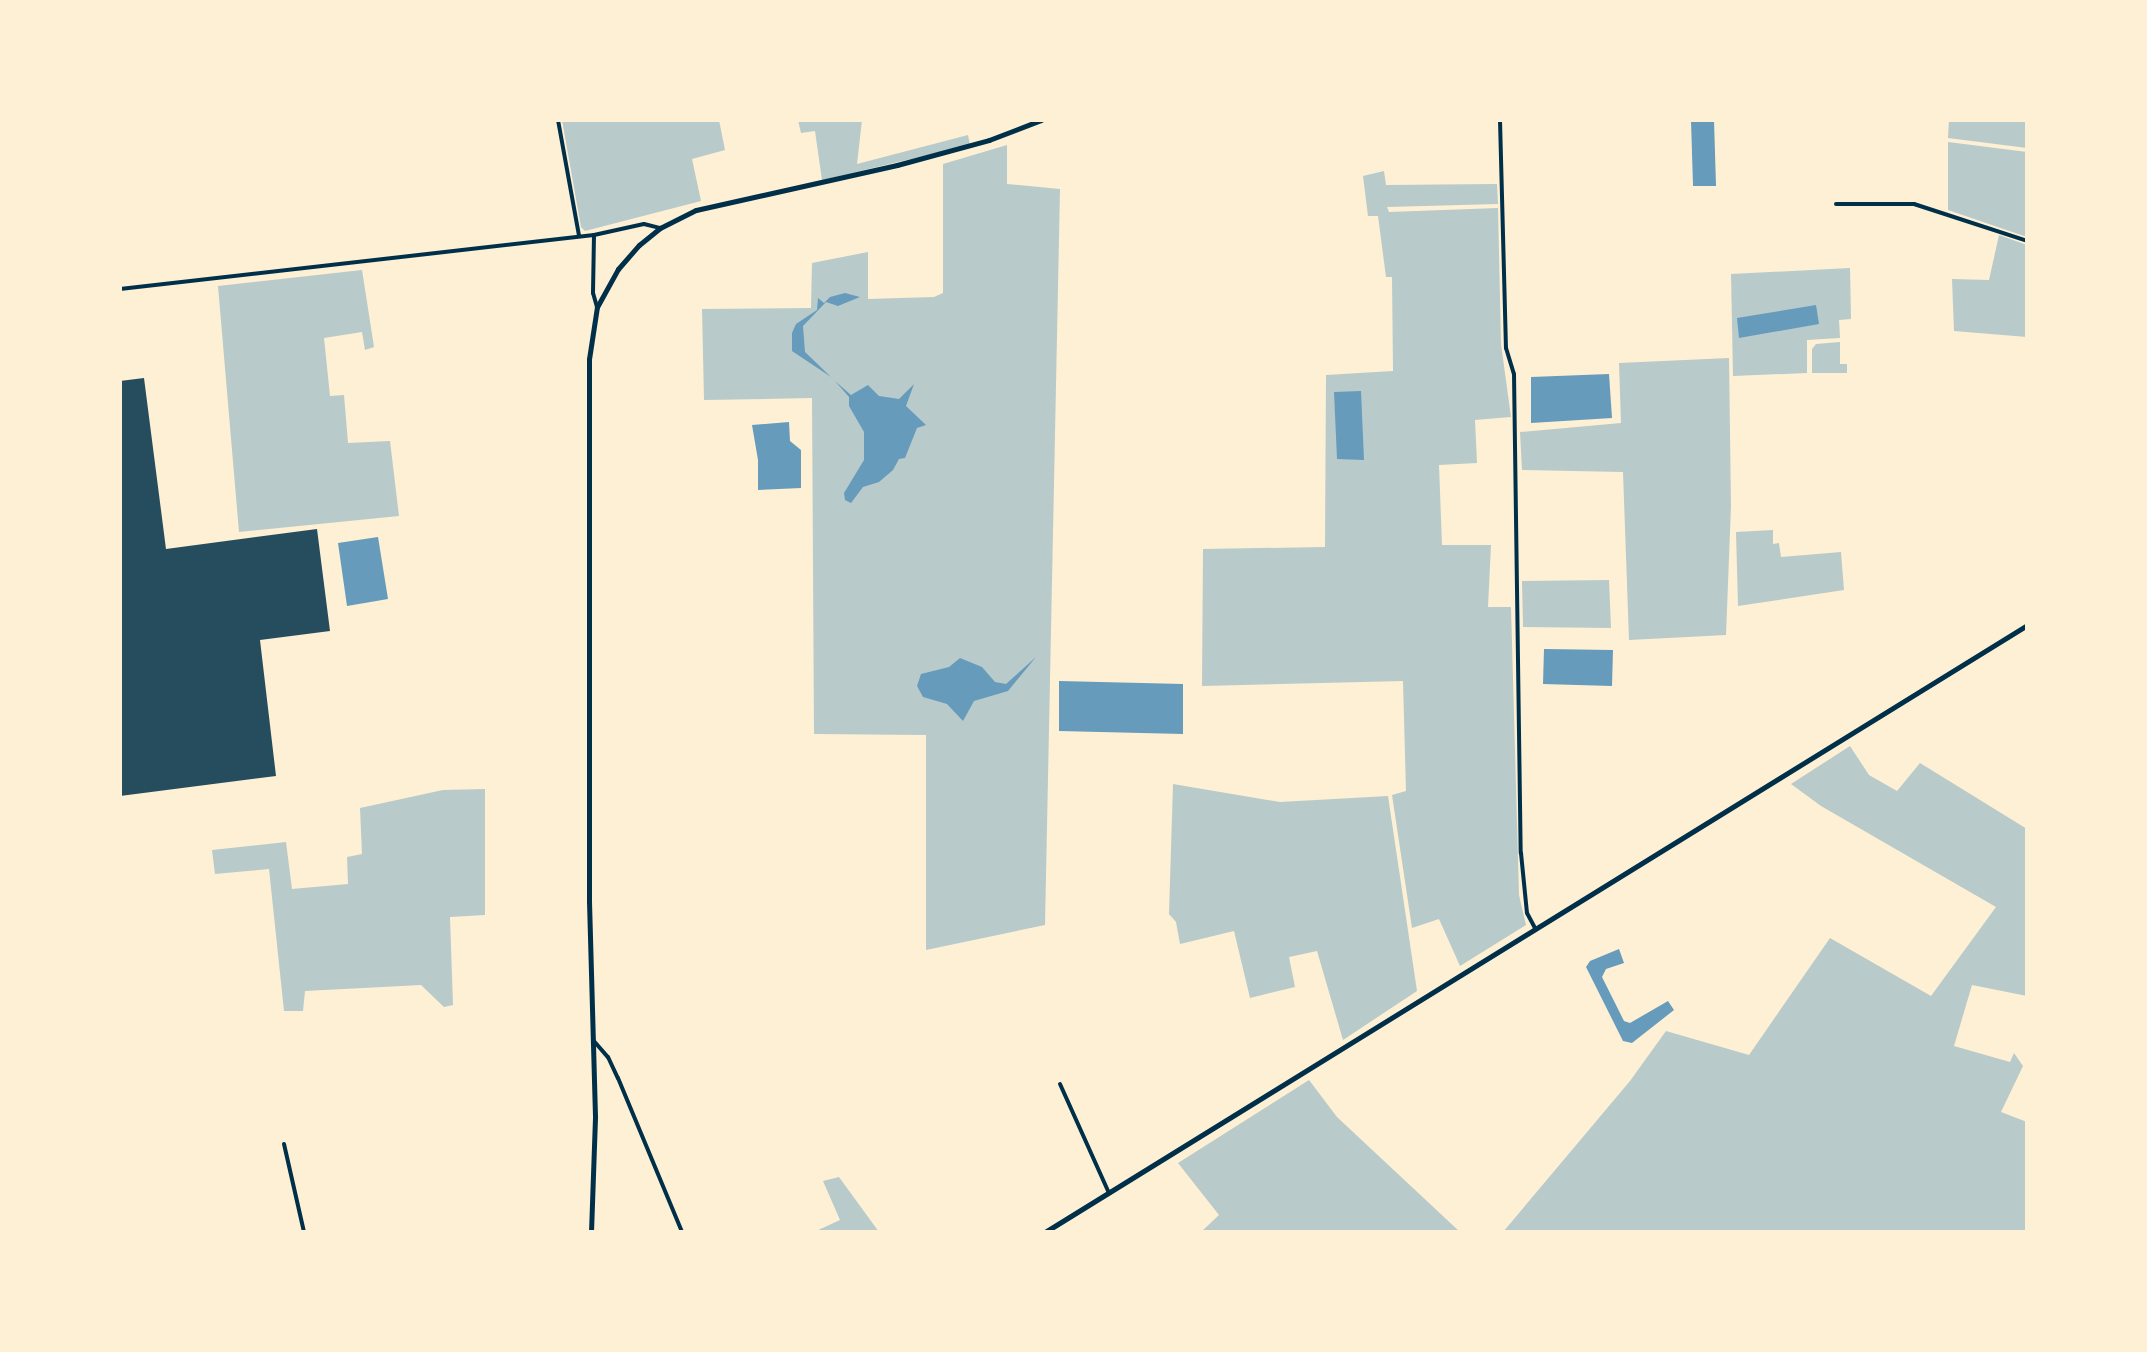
<!DOCTYPE html>
<style>
body{margin:0}
#map{position:relative;width:2147px;height:1352px;overflow:hidden;background:#fdf0d5;font-family:Montserrat,sans-serif}
div>[style]{position:absolute}
[style*='--x']{left:calc(var(--x)*1px);top:calc(var(--y)*1px);width:calc(var(--w)*1px);rotate:calc(var(--a)*1deg)}
.green>*{inset:0;background:#b9caca}
.water>*{inset:0;background:#669bbc}
.building>*{inset:0;background:#264d5e}
.minor>*{height:4px;margin:-2px;padding:0 2px;transform-origin:2px;border-radius:2px;background:#003049}
.tertiary>*{height:5px;margin:-2.5px;padding:0 2.5px;transform-origin:2.5px;border-radius:2.5px;background:#003049}
span{translate:-50% -50%;white-space:nowrap;text-align:center;line-height:1.15;-webkit-text-stroke:8px #fdf0d5;paint-order:stroke}
.frame{position:absolute;inset:0;border:122px solid #fdf0d5;pointer-events:none}
</style>
<div id="map">
<div class="green">
<i style="clip-path:polygon(562px 120px,719px 120px,725px 150px,692px 159px,701px 201px,585px 231px,581px 227px)"></i>
<i style="clip-path:polygon(798px 120px,862px 120px,857px 164px,968px 135px,970px 145px,822px 180px,815px 131px,801px 133px)"></i>
<i style="clip-path:polygon(1949px 120px,2027px 120px,2027px 148px,1948px 138px)"></i>
<i style="clip-path:polygon(1948px 142px,2027px 152px,2027px 237px,1948px 210px)"></i>
<i style="clip-path:polygon(1007px 145px,1007px 184px,1060px 189px,1045px 925px,926px 950px,926px 735px,814px 734px,812px 398px,704px 400px,702px 309px,811px 308px,812px 263px,868px 252px,868px 299px,934px 297px,943px 293px,943px 164px)"></i>
<i style="clip-path:polygon(1384px 171px,1386px 185px,1497px 184px,1498px 204px,1387px 207px,1389px 212px,1498px 208px,1501px 344px,1511px 417px,1475px 420px,1477px 463px,1439px 465px,1442px 545px,1491px 545px,1488px 607px,1511px 607px,1519px 895px,1526px 925px,1460px 966px,1439px 919px,1412px 928px,1392px 795px,1406px 791px,1403px 681px,1202px 686px,1203px 549px,1325px 547px,1326px 375px,1393px 371px,1392px 277px,1386px 277px,1378px 216px,1368px 216px,1363px 176px)"></i>
<i style="clip-path:polygon(1999px 235px,2027px 245px,2027px 337px,1954px 331px,1952px 279px,1989px 280px)"></i>
<i style="clip-path:polygon(1850px 268px,1851px 319px,1839px 320px,1840px 338px,1807px 340px,1807px 373px,1733px 376px,1731px 274px)"></i>
<i style="clip-path:polygon(362px 270px,374px 347px,365px 350px,362px 332px,324px 338px,330px 396px,344px 395px,348px 443px,390px 441px,399px 516px,239px 532px,218px 286px)"></i>
<i style="clip-path:polygon(1840px 342px,1840px 364px,1847px 364px,1847px 373px,1812px 373px,1812px 349px,1816px 344px)"></i>
<i style="clip-path:polygon(1729px 358px,1731px 506px,1726px 635px,1629px 640px,1623px 472px,1522px 470px,1520px 432px,1621px 423px,1619px 363px)"></i>
<i style="clip-path:polygon(1773px 530px,1773px 544px,1779px 543px,1781px 557px,1841px 552px,1844px 590px,1738px 606px,1736px 532px)"></i>
<i style="clip-path:polygon(1609px 580px,1611px 628px,1523px 627px,1522px 581px)"></i>
<i style="clip-path:polygon(1850px 746px,1869px 775px,1897px 791px,1920px 763px,2027px 829px,2027px 996px,1972px 985px,1954px 1046px,2010px 1062px,2014px 1053px,2023px 1066px,2001px 1112px,2027px 1122px,2027px 1232px,1503px 1232px,1630px 1081px,1666px 1031px,1749px 1055px,1830px 938px,1931px 996px,1996px 907px,1821px 806px,1791px 784px)"></i>
<i style="clip-path:polygon(1173px 784px,1280px 802px,1388px 796px,1417px 991px,1343px 1040px,1317px 951px,1289px 957px,1295px 987px,1250px 998px,1234px 931px,1180px 944px,1176px 922px,1169px 914px)"></i>
<i style="clip-path:polygon(485px 789px,485px 915px,450px 917px,453px 1005px,444px 1007px,421px 985px,305px 991px,303px 1011px,284px 1011px,269px 869px,215px 874px,212px 850px,286px 842px,292px 889px,348px 884px,347px 857px,362px 854px,360px 808px,443px 790px)"></i>
<i style="clip-path:polygon(1309px 1080px,1337px 1117px,1460px 1232px,1201px 1232px,1219px 1215px,1178px 1163px)"></i>
<i style="clip-path:polygon(839px 1177px,879px 1232px,814px 1232px,840px 1220px,823px 1181px)"></i>
</div>
<div class="water">
<i style="clip-path:polygon(1691px 120px,1714px 120px,1716px 186px,1693px 186px)"></i>
<i style="clip-path:polygon(845px 293px,860px 297px,838px 306px,826px 302px,803px 326px,805px 352px,831px 377px,792px 351px,792px 333px,796px 324px,817px 310px,818px 298px,824px 303px,830px 297px)"></i>
<i style="clip-path:polygon(1816px 305px,1819px 324px,1739px 338px,1737px 318px)"></i>
<i style="clip-path:polygon(1609px 374px,1612px 418px,1531px 423px,1531px 377px)"></i>
<i style="clip-path:polygon(835px 381px,851px 395px,868px 385px,879px 396px,899px 399px,914px 384px,906px 406px,926px 425px,917px 428px,905px 458px,899px 459px,893px 470px,879px 482px,863px 487px,851px 503px,845px 500px,844px 493px,864px 460px,864px 432px,849px 406px,849px 397px)"></i>
<i style="clip-path:polygon(1361px 391px,1364px 460px,1337px 459px,1334px 392px)"></i>
<i style="clip-path:polygon(789px 422px,790px 441px,801px 450px,801px 488px,758px 490px,758px 460px,752px 425px)"></i>
<i style="clip-path:polygon(378px 537px,388px 599px,347px 606px,338px 543px)"></i>
<i style="clip-path:polygon(1544px 649px,1613px 650px,1612px 686px,1543px 684px)"></i>
<i style="clip-path:polygon(1036px 657px,1008px 691px,974px 701px,963px 721px,947px 704px,923px 697px,917px 686px,921px 674px,949px 667px,960px 658px,982px 667px,995px 682px,1006px 684px)"></i>
<i style="clip-path:polygon(1059px 681px,1183px 684px,1183px 734px,1059px 731px)"></i>
<i style="clip-path:polygon(1619px 949px,1624px 963px,1606px 969px,1602px 977px,1624px 1021px,1630px 1023px,1668px 1001px,1674px 1010px,1632px 1043px,1623px 1041px,1586px 967px,1590px 961px)"></i>
</div>
<div class="building">
<i style="clip-path:polygon(144px 378px,166px 549px,317px 529px,330px 631px,260px 640px,276px 776px,120px 796px,120px 381px)"></i>
</div>
<div class="minor">
<i style="--x:558;--y:120;--w:118;--a:79.7"></i>
<i style="--x:1500;--y:120;--w:228;--a:88.5"></i>
<i style="--x:1506;--y:348;--w:27;--a:73"></i>
<i style="--x:1514;--y:374;--w:479;--a:89.2"></i>
<i style="--x:1521;--y:853;--w:60;--a:84.3"></i>
<i style="--x:1527;--y:913;--w:17;--a:62"></i>
<i style="--x:1836;--y:204;--w:78;--a:0"></i>
<i style="--x:1914;--y:204;--w:119;--a:18.1"></i>
<i style="--x:594;--y:235;--w:58;--a:91"></i>
<i style="--x:593;--y:293;--w:15;--a:74"></i>
<i style="--x:120;--y:289;--w:477;--a:-6.5"></i>
<i style="--x:594;--y:235;--w:51;--a:-12.4"></i>
<i style="--x:644;--y:224;--w:16;--a:14"></i>
<i style="--x:593;--y:1040;--w:23;--a:49"></i>
<i style="--x:608;--y:1057;--w:23;--a:65"></i>
<i style="--x:618;--y:1078;--w:167;--a:67.4"></i>
<i style="--x:1060;--y:1084;--w:120;--a:65.8"></i>
<i style="--x:284;--y:1144;--w:90;--a:77.2"></i>
</div>
<div class="tertiary">
<i style="--x:591;--y:1232;--w:116;--a:-88"></i>
<i style="--x:595;--y:1116;--w:215;--a:-91.6"></i>
<i style="--x:589;--y:901;--w:542;--a:-90"></i>
<i style="--x:589;--y:359;--w:53;--a:-81.3"></i>
<i style="--x:597;--y:307;--w:43;--a:-61.1"></i>
<i style="--x:618;--y:269;--w:32;--a:-49"></i>
<i style="--x:639;--y:245;--w:27;--a:-39"></i>
<i style="--x:660;--y:228;--w:40;--a:-26.6"></i>
<i style="--x:696;--y:210;--w:206;--a:-12.6"></i>
<i style="--x:897;--y:165;--w:95;--a:-15.2"></i>
<i style="--x:989;--y:140;--w:56;--a:-21"></i>
<i style="--x:1045;--y:1232;--w:1154;--a:-31.72"></i>
</div>
<div class="frame"></div>
</div>
